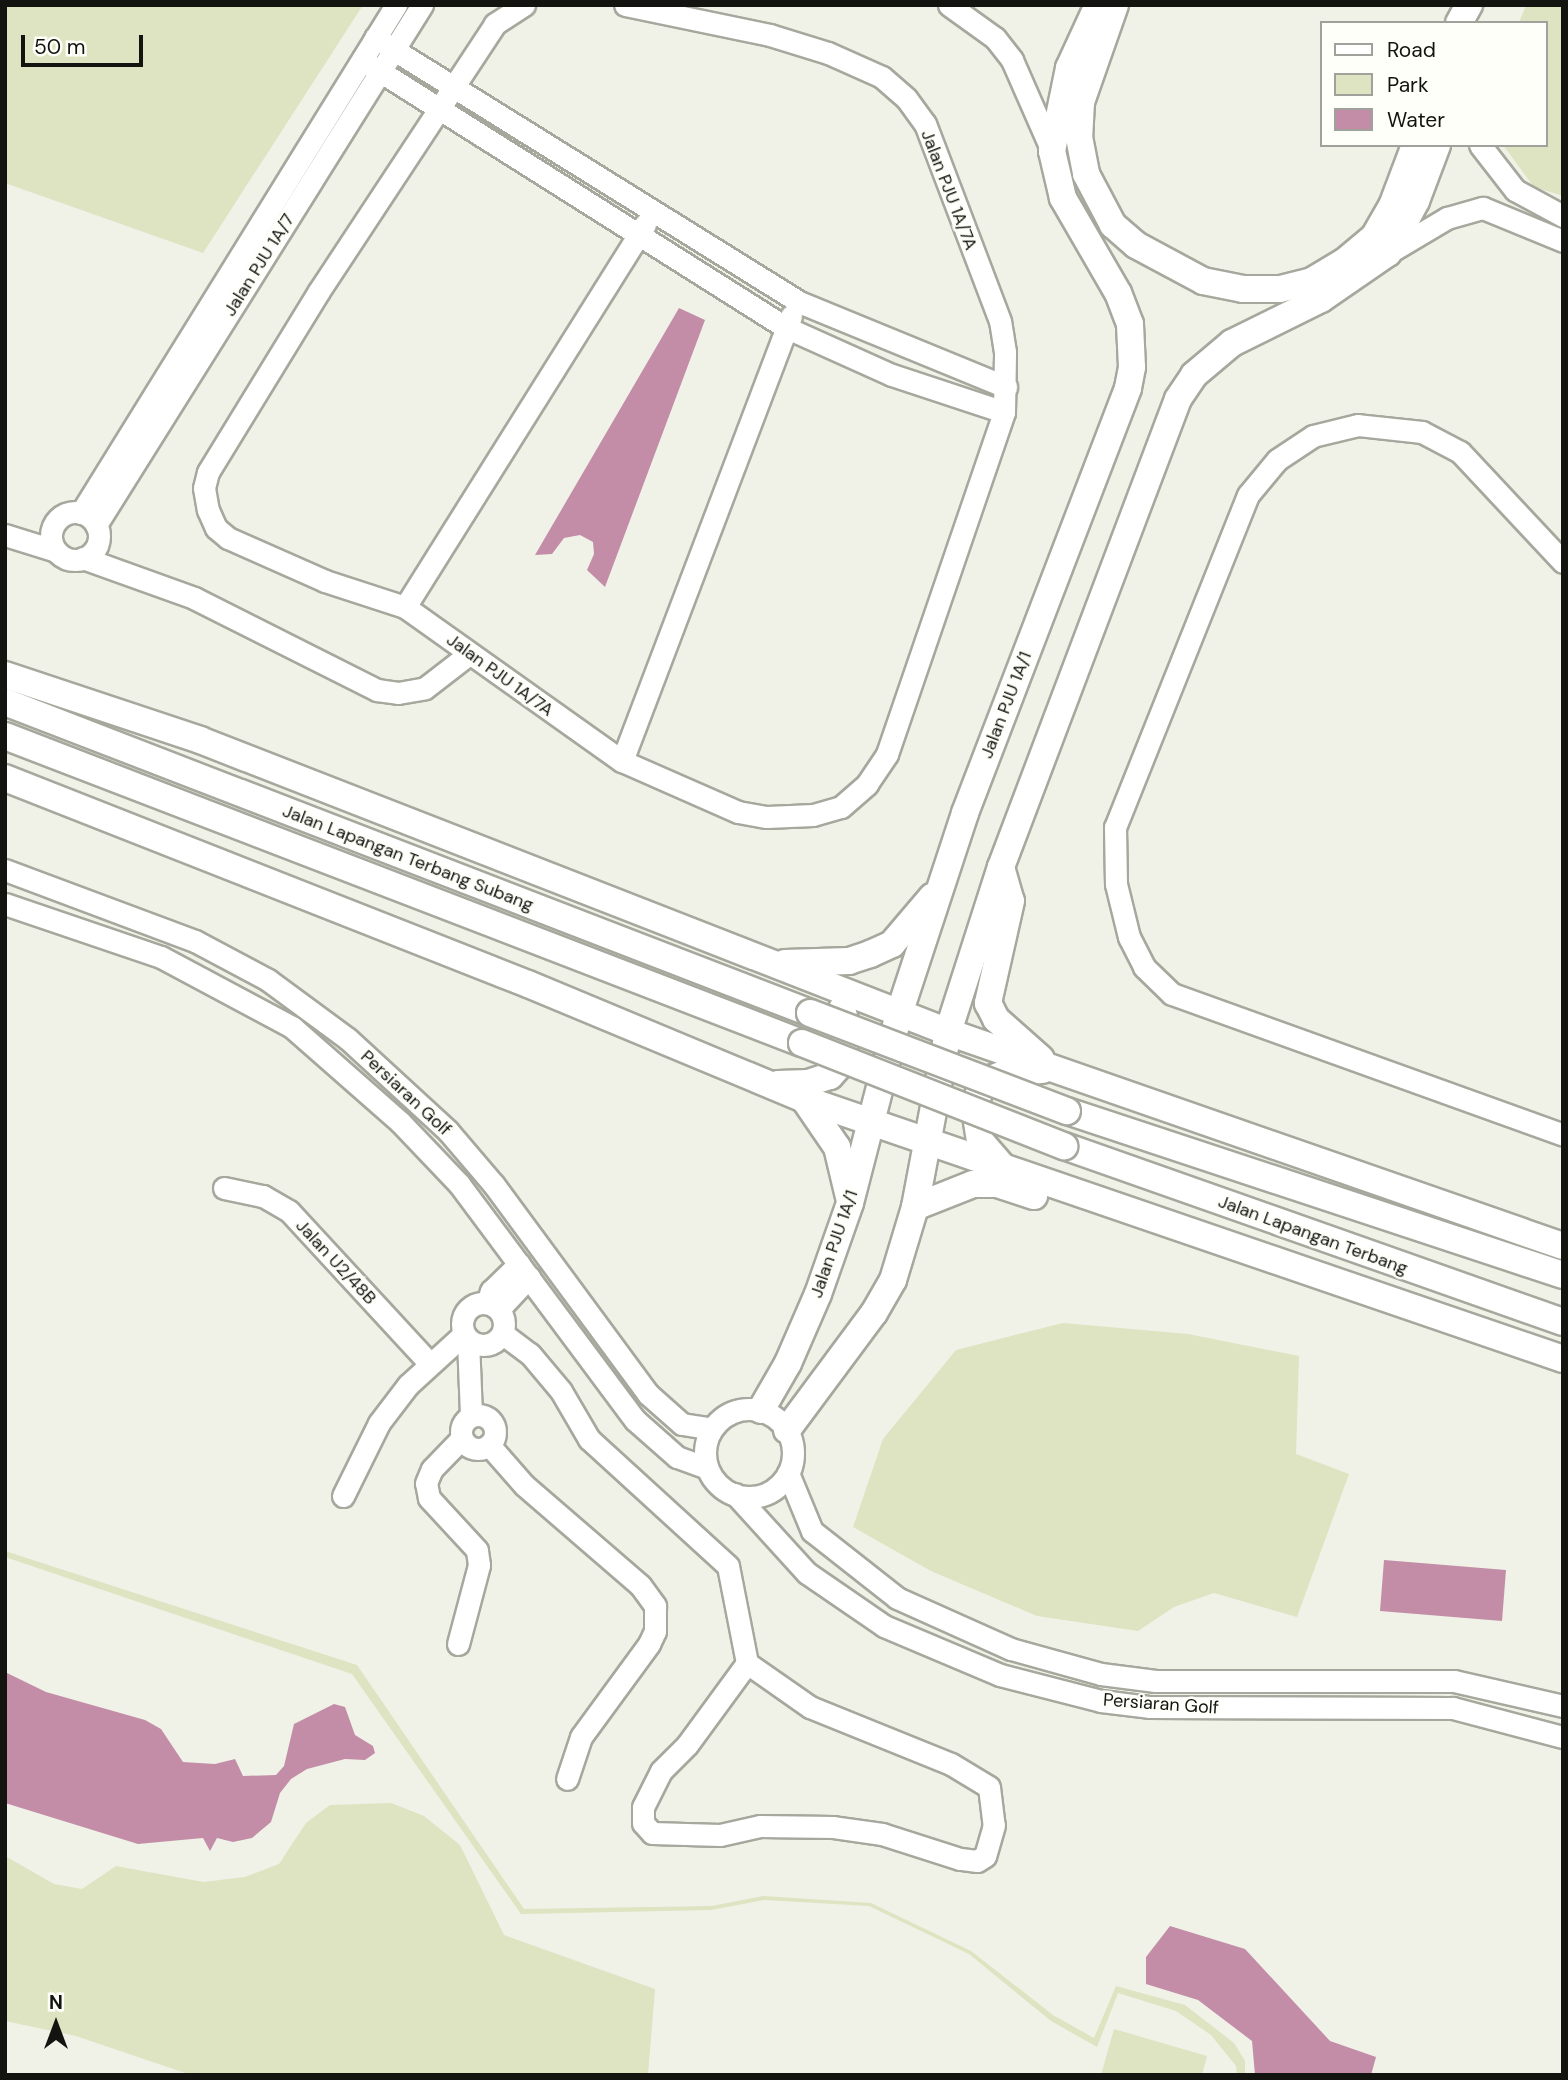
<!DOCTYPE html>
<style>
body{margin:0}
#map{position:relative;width:1568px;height:2080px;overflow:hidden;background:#f0f2e7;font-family:"DM Sans",sans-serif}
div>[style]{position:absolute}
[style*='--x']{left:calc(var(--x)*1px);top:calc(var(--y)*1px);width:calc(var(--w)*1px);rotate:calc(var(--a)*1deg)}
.green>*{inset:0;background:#dee3c1}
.water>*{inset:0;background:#c38da8}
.roads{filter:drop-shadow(2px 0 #a6a89d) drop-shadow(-2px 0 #a6a89d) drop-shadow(0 2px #a6a89d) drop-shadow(0 -2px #a6a89d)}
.minor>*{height:21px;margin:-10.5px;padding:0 10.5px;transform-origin:10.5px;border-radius:10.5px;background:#fff}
.minor>.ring{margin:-10.5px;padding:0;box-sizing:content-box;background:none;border:21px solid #fff;border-radius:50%}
.major>*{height:26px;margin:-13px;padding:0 13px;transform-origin:13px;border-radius:13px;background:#fff}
.bridges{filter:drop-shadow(2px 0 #a6a89d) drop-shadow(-2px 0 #a6a89d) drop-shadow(0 2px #a6a89d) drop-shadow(0 -2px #a6a89d)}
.major-bridge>*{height:26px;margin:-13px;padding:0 13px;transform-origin:13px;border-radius:13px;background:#fff}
span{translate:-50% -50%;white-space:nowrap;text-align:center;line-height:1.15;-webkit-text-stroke:5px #fefff8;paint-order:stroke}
.street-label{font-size:18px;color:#131410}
.frame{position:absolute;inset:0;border:7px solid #131410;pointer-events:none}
.legend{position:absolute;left:1320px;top:21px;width:228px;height:126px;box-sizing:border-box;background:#fefff8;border:2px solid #a0a19b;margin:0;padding:9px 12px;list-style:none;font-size:21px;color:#131410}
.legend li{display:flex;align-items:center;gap:14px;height:35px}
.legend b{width:35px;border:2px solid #a0a19b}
.north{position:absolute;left:21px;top:1989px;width:70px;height:70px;-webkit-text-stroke:5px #fefff8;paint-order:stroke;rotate:0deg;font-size:19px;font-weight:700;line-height:28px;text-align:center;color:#131410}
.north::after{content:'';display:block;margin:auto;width:24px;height:32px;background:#131410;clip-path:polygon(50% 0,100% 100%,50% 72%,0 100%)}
.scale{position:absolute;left:21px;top:35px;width:122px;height:32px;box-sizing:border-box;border:4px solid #131410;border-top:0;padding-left:9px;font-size:21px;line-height:24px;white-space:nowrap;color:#131410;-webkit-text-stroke:5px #fefff8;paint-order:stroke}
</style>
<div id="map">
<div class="green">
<i style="clip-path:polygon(5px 5px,363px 5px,203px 253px,5px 183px)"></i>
<i style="clip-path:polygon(1526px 5px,1563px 5px,1563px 196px,1534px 187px,1503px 145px,1545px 145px,1545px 23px,1519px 23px)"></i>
<i style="clip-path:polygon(1063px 1323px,1188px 1334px,1299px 1356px,1296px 1454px,1349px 1474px,1297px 1617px,1214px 1593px,1174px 1607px,1138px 1631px,1037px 1616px,931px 1571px,853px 1527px,883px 1439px,956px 1350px)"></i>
<i style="clip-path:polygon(5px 1551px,357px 1665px,524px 1909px,712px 1906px,763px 1896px,871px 1903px,971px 1951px,1053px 2015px,1094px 2038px,1116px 1986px,1185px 2005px,1234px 2043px,1245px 2061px,1245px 2075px,1237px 2075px,1236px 2066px,1211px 2035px,1176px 2011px,1118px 1993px,1097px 2047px,1051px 2021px,969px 1954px,869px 1906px,764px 1900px,711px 1910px,521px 1914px,352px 1674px,5px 1557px)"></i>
<i style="clip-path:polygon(391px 1803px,424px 1816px,460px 1845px,504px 1935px,655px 1989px,648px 2075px,191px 2075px,76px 2036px,5px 2021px,7px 1857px,54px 1884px,82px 1889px,116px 1866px,203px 1882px,245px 1877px,279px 1864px,306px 1823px,330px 1805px)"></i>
<i style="clip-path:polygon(1114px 2029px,1207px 2056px,1202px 2075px,1101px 2075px)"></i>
</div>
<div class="water">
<i style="clip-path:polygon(679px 308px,705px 320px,605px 587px,587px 570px,594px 554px,593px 542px,580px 535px,564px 538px,552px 554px,535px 555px)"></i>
<i style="clip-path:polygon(1384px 1560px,1506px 1570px,1502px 1621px,1380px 1611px)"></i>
<i style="clip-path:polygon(5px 1672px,46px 1692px,145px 1720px,161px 1729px,183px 1762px,215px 1764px,235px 1759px,243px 1776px,276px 1775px,284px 1766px,294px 1724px,334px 1704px,345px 1707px,355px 1735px,373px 1746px,375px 1753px,365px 1760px,345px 1759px,307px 1769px,291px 1779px,280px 1793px,271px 1822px,252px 1838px,233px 1842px,217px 1838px,210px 1851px,203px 1838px,138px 1844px,5px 1803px)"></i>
<i style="clip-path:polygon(1170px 1926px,1245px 1949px,1330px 2041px,1376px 2057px,1371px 2075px,1255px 2075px,1252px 2041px,1198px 2000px,1146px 1984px,1146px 1957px)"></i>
</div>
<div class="roads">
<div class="minor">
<i style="--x:524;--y:5;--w:35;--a:147"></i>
<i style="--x:495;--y:24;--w:320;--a:123.4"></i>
<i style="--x:319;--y:291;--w:212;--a:121.5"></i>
<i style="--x:208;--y:472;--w:16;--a:104"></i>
<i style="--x:204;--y:488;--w:22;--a:80"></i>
<i style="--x:208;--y:510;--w:20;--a:66"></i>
<i style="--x:216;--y:528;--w:16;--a:40"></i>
<i style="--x:228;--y:538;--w:106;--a:23.9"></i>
<i style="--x:325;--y:581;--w:84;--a:18"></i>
<i style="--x:405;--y:607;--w:266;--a:35.4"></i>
<i style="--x:622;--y:761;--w:127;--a:23.7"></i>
<i style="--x:738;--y:812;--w:29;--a:10"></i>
<i style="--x:767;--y:817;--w:46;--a:-2.5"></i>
<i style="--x:813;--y:815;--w:29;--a:-16"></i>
<i style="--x:841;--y:807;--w:35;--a:-41"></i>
<i style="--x:867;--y:784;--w:36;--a:-56"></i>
<i style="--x:887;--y:754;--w:361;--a:-71.1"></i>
<i style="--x:1004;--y:412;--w:60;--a:-89"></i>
<i style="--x:1005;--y:352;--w:31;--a:-99"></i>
<i style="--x:1000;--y:321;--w:211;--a:-110.8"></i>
<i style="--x:925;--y:124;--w:32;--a:-126"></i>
<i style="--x:906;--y:98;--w:32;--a:-139"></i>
<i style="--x:882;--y:77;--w:59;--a:-156"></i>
<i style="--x:828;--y:53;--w:61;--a:-162.8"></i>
<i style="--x:770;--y:35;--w:148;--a:-168.3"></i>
<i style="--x:949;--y:5;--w:57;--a:35.7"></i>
<i style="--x:995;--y:38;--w:28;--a:52"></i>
<i style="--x:1012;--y:60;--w:99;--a:66.3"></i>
<i style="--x:375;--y:38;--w:499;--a:31.9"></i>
<i style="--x:799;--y:302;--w:224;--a:22.3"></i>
<i style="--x:362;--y:60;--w:500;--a:32.26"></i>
<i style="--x:785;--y:327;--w:117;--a:24.2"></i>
<i style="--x:892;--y:375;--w:118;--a:18.3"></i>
<i style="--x:1480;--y:145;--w:57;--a:52.1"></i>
<i style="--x:1515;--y:190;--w:55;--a:28.4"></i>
<i style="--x:1388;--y:253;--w:69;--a:-30.7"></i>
<i style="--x:1447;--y:218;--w:37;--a:-16"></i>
<i style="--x:1483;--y:208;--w:87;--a:22.4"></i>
<i class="ring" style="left:51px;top:512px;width:27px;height:27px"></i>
<i style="--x:81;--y:513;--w:598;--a:-58.2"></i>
<i style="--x:96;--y:525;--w:614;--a:-57.92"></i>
<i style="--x:5;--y:535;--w:53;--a:17.4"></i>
<i style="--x:83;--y:558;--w:118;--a:19.8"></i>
<i style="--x:194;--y:598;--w:205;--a:26.7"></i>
<i style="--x:377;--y:690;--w:21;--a:8"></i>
<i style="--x:398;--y:693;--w:27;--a:-10"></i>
<i style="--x:425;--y:688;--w:56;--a:-37.7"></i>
<i style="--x:1563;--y:562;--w:151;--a:-133.1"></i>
<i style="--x:1460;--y:452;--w:43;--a:-152.2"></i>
<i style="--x:1422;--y:432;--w:64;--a:-173.8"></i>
<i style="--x:1358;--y:425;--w:46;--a:166.3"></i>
<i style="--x:1313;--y:436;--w:43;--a:146.3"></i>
<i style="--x:1277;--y:460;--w:45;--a:129.6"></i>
<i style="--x:1248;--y:495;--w:358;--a:111.8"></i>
<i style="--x:1115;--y:827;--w:57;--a:89"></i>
<i style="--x:1116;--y:884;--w:55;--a:76.2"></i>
<i style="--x:1129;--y:937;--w:34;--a:63"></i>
<i style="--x:1144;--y:967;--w:39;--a:44"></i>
<i style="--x:1172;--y:994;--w:416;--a:19.8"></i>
<i style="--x:405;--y:607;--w:452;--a:-57.9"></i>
<i style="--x:622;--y:761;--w:476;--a:-69.2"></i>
<i style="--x:5;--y:870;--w:203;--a:20.5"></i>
<i style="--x:195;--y:941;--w:83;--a:28.1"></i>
<i style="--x:268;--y:980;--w:99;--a:36.4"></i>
<i style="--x:348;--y:1039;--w:136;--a:42.6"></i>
<i style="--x:448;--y:1131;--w:71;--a:49.6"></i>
<i style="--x:494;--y:1185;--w:260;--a:53.6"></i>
<i style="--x:648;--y:1394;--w:45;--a:41.4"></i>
<i style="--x:682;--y:1424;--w:30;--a:9"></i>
<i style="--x:5;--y:904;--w:165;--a:18.8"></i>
<i style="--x:161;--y:957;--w:149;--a:28.1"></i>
<i style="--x:292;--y:1027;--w:144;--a:41.3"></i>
<i style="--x:400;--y:1122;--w:86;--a:46.4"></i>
<i style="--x:459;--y:1184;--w:294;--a:53.3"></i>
<i style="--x:635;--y:1420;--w:56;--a:41.4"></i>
<i style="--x:677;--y:1457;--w:32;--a:20"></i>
<i style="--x:224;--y:1188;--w:40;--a:12"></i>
<i style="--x:263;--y:1196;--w:30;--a:30"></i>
<i style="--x:289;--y:1211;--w:208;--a:47.3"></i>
<i class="ring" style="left:462px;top:1303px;width:21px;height:21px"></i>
<i style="--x:487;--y:1303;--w:13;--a:-72"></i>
<i style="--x:491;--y:1291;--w:39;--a:-44"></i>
<i style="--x:499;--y:1309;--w:44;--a:-46.8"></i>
<i style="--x:503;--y:1334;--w:34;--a:37"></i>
<i style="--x:530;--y:1354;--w:48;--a:50"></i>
<i style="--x:561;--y:1391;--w:56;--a:59.7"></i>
<i style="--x:589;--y:1439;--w:188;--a:42.4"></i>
<i style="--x:728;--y:1566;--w:99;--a:78.9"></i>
<i style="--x:747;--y:1663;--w:77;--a:34.9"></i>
<i style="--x:810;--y:1707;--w:152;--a:22"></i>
<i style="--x:951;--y:1764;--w:44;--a:31.2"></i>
<i style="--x:989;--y:1787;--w:38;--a:83"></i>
<i style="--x:994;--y:1825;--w:32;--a:106"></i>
<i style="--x:985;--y:1856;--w:9;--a:148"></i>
<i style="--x:977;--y:1861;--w:17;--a:-173"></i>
<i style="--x:960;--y:1859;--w:82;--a:-162.2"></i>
<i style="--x:882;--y:1834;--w:49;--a:-171.9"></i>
<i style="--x:833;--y:1827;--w:73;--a:-179.2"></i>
<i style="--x:760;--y:1826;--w:41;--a:167.3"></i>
<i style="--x:720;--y:1835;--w:68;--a:-178.3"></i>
<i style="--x:652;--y:1833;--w:13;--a:-132"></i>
<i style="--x:643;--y:1823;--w:16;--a:-90"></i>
<i style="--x:643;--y:1807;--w:40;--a:-63.4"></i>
<i style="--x:661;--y:1771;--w:37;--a:-45"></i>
<i style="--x:687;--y:1745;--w:102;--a:-53.8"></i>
<i style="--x:468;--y:1340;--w:76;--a:87.7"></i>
<i class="ring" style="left:705px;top:1409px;width:67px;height:67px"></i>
<i class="ring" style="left:461px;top:1415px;width:13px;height:13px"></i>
<i style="--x:489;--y:1445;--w:53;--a:48.8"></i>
<i style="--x:524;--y:1485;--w:153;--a:40.8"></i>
<i style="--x:640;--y:1585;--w:26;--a:54"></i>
<i style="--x:655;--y:1606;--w:25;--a:90"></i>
<i style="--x:655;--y:1631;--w:14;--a:115"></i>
<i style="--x:649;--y:1644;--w:115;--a:126.2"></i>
<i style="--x:581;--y:1737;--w:44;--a:108.4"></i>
<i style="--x:788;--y:1473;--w:63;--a:67.5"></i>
<i style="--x:812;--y:1531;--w:108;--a:38.2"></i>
<i style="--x:897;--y:1598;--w:125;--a:24.1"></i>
<i style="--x:1011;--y:1649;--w:93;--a:15.5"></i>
<i style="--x:1101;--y:1674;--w:55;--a:7.3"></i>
<i style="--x:1156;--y:1681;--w:298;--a:0"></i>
<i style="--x:1454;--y:1681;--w:112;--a:12.9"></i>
<i style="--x:735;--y:1494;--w:107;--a:47.7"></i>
<i style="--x:807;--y:1573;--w:93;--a:34.5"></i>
<i style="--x:884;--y:1626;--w:126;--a:22.9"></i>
<i style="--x:1000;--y:1675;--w:104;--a:14.4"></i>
<i style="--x:1101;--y:1701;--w:48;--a:7.1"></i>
<i style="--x:1149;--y:1707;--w:304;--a:0.2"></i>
<i style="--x:1453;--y:1708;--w:114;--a:14.8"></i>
<i style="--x:343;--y:1496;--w:81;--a:-63.7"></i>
<i style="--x:379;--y:1423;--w:48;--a:-52.7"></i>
<i style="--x:408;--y:1385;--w:76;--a:-42.3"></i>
<i style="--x:458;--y:1644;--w:82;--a:-75.1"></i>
<i style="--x:479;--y:1565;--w:15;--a:-98"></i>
<i style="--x:477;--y:1550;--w:71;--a:-132.7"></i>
<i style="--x:429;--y:1498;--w:15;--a:-101"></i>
<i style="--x:426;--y:1483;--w:15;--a:-67"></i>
<i style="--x:432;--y:1469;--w:43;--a:-45.9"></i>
</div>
<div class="major">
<i style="--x:1115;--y:5;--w:103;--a:109.3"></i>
<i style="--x:1081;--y:102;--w:35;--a:93"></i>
<i style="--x:1079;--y:137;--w:38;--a:79"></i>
<i style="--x:1086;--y:174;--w:58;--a:62.1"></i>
<i style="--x:1113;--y:225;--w:30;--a:41"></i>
<i style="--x:1136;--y:245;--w:76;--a:28.2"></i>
<i style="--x:1203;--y:281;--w:41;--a:11.3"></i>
<i style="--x:1243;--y:289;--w:37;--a:0"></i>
<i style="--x:1280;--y:289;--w:33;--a:-14"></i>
<i style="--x:1312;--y:281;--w:37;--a:-31"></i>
<i style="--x:1344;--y:262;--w:39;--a:-40"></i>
<i style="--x:1374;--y:237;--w:36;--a:-60"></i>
<i style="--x:1392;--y:206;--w:65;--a:-69.3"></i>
<i style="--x:1459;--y:23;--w:21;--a:-61"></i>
<i style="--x:5;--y:675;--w:206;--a:18.4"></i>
<i style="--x:200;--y:740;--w:803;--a:21.32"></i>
<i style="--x:948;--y:1032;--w:651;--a:19.19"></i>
<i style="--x:5;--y:702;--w:863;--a:21.12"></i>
<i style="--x:5;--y:736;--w:854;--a:21.07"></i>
<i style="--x:5;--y:778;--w:562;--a:21.5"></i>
<i style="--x:528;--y:984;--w:299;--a:22.6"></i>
<i style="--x:804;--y:1099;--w:802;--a:18.91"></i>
<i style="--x:1001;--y:867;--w:35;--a:74"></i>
<i style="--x:1011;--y:901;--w:105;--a:102.7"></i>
<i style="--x:988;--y:1003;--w:18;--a:63"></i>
<i style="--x:996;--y:1019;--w:60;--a:41.6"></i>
<i style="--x:785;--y:963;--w:64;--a:-1.8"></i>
<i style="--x:849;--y:961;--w:22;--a:-18"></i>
<i style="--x:870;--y:954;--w:24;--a:-24"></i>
<i style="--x:892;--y:944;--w:62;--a:-49.6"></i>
<i style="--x:778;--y:1084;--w:30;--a:-2"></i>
<i style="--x:808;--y:1083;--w:23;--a:-18"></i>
<i style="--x:830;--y:1076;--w:15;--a:-48"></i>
<i style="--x:840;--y:1065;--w:35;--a:-77"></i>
<i style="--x:848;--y:1031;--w:23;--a:-105"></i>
<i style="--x:804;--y:1099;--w:58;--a:55.5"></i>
<i style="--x:837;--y:1147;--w:56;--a:76.5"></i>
<i style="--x:1067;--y:1111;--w:522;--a:18.3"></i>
<i style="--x:1064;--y:1146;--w:529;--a:19.43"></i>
<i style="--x:1002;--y:1166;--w:33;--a:-131"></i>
<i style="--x:980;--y:1141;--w:32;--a:-99"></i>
<i style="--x:975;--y:1109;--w:17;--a:-77"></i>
<i style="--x:979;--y:1092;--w:15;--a:-53"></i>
<i style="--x:988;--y:1080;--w:17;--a:-21"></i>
<i style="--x:1004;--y:1074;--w:39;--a:-6"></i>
<i style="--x:915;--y:1207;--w:62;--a:-21.6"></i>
<i style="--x:973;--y:1184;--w:24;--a:0"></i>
<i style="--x:997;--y:1184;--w:39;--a:18"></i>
<i style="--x:761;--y:1410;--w:54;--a:-60.1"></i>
<i style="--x:788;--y:1363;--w:75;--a:-66.5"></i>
<i style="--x:818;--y:1294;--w:96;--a:-70.6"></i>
<i style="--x:850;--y:1203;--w:195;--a:-75.5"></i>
<i style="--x:899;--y:1014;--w:212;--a:-71.8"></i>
<i style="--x:965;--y:813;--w:455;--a:-69"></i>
<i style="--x:1128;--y:388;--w:21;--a:-79"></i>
<i style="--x:1132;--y:367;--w:43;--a:-92.7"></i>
<i style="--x:1130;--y:324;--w:33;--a:-111"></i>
<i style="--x:1118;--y:293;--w:110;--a:-120.1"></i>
<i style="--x:1063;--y:198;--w:48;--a:-103.2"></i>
<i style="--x:1052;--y:151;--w:85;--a:-78.4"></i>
<i style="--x:1069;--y:68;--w:69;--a:-65.3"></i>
<i style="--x:787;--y:1430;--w:146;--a:-53.4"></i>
<i style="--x:874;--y:1313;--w:38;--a:-60"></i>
<i style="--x:893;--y:1280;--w:76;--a:-73.2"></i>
<i style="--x:915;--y:1207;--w:178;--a:-79.3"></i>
<i style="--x:948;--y:1032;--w:173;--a:-72.2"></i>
<i style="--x:1001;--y:867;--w:500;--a:-69.28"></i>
<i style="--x:1178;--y:399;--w:29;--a:-56"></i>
<i style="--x:1194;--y:375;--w:50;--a:-40.1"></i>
<i style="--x:1232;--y:343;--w:99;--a:-26.3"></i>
<i style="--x:1321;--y:299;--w:81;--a:-34.5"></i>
<i style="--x:1388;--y:253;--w:59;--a:-61.7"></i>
<i style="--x:1416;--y:201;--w:60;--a:-69.4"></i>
</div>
</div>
<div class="bridges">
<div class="major-bridge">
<i style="--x:810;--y:1013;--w:275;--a:20.9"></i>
<i style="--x:802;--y:1043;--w:282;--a:21.5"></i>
</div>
</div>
<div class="street-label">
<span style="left:949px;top:190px;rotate:69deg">Jalan PJU 1A/7A</span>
<span style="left:259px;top:265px;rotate:-58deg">Jalan PJU 1A/7</span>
<span style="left:500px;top:675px;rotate:36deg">Jalan PJU 1A/7A</span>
<span style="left:1006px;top:705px;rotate:-69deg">Jalan PJU 1A/1</span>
<span style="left:408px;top:858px;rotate:21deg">Jalan Lapangan Terbang Subang</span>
<span style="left:406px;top:1093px;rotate:43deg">Persiaran Golf</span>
<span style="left:1313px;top:1235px;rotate:20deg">Jalan Lapangan Terbang</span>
<span style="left:834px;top:1244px;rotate:-71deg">Jalan PJU 1A/1</span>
<span style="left:336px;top:1262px;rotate:47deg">Jalan U2/48B</span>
<span style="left:1161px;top:1704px;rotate:4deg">Persiaran Golf</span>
</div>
<div class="frame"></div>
<ul class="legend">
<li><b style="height:9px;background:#fff"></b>Road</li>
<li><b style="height:19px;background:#dee3c1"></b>Park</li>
<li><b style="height:19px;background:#c38da8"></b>Water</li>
</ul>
<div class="north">N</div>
<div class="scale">50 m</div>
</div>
